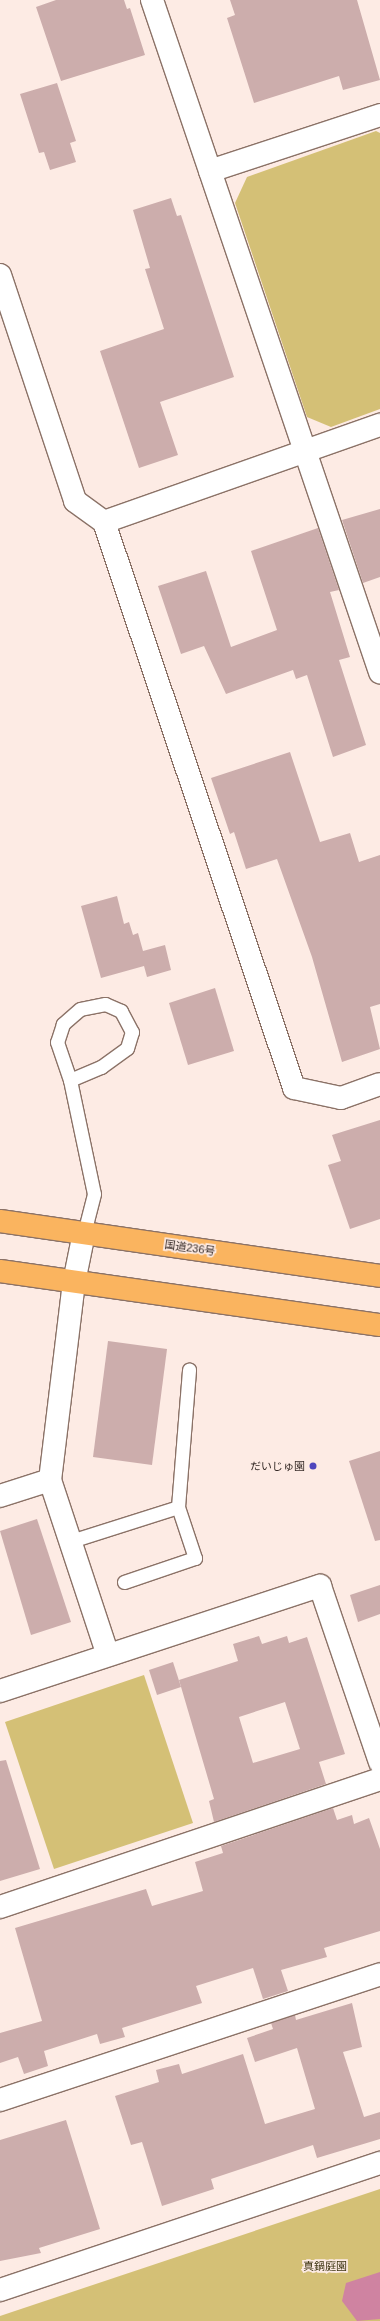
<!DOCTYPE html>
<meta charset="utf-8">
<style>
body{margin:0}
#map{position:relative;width:380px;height:2321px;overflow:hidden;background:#fdebe4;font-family:Helvetica,"Noto Sans JP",sans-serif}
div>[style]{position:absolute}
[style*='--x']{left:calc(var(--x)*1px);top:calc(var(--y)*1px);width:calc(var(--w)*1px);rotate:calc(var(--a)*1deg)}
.green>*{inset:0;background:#d4c076}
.water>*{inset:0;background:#cf83a1}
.building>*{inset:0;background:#ccadac}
.roads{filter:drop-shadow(1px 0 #8b7267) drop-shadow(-1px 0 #8b7267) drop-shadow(0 1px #8b7267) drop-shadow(0 -1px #8b7267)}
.lane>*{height:13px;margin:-6.5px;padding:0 6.5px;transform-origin:6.5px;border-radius:6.5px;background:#fff}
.street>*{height:22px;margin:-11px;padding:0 11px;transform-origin:11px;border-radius:11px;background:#fff}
.highway>*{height:22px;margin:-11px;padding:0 11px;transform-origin:11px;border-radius:11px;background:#fab45f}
.dots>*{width:11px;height:11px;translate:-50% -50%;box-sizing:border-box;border:2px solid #fdebe4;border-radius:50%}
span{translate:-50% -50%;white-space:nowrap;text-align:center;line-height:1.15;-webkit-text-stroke:3.5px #fdebe4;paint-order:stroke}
.street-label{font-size:11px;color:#362b27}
.poi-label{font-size:11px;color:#362b27}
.right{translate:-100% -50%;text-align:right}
.park-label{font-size:11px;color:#3c3310}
</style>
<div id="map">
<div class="green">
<i style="clip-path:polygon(376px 131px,380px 133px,380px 409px,331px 427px,307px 417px,235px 203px,247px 177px)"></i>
<i style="clip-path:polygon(144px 1675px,193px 1823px,54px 1869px,5px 1722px)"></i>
<i style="clip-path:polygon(380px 2189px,380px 2321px,0 2321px,0 2316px)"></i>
</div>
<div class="water">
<i style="clip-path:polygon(380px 2272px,380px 2319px,357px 2321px,342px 2301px,346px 2283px)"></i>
</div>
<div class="building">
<i style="clip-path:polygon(56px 0,124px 0,127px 9px,130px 8px,145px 55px,61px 81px,36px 7px)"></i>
<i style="clip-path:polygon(230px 0,357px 0,380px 80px,343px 90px,339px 76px,254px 103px,227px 18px,235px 15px)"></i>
<i style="clip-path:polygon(57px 83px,76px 141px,70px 143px,76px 162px,50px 170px,44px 152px,39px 153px,20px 94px)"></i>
<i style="clip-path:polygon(171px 198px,177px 216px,181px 215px,234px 377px,160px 402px,178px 455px,139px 468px,100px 351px,164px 329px,145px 269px,150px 268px,133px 210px)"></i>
<i style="clip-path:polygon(380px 509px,380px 577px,363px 583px,342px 520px)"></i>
<i style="clip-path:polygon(318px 528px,339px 590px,330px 592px,350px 657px,339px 660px,366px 745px,333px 757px,307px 675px,296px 679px,293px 670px,226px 694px,204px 646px,181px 654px,158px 586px,206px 571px,231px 647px,277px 630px,251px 551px)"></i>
<i style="clip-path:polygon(290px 752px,320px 842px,350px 833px,359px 862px,380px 855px,380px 1004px,370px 1007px,380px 1049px,342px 1062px,312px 957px,277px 859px,246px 869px,234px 832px,230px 834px,211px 778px)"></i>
<i style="clip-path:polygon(117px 896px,124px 924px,129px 922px,133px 935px,138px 933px,143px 951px,165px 945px,171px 970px,147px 977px,144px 966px,101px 978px,81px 906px)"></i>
<i style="clip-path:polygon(215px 988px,234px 1051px,188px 1065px,169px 1003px)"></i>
<i style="clip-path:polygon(380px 1120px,380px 1219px,350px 1229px,328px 1165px,341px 1161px,332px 1135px)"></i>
<i style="clip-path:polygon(108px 1341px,167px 1349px,152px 1465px,93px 1457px)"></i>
<i style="clip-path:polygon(380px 1451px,380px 1540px,375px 1541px,349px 1461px)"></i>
<i style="clip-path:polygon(37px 1519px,71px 1622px,31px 1635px,0 1531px)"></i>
<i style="clip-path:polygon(380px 1585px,380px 1614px,358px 1622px,350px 1595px)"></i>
<i style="clip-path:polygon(evenodd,259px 1636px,262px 1644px,287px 1636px,289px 1643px,307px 1637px,345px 1754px,319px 1762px,326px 1784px,214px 1822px,209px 1801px,214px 1799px,179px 1680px,238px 1661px,233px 1644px,259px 1636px,285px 1702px,300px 1749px,253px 1763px,239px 1717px,285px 1702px)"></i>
<i style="clip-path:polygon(173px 1662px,181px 1687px,157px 1695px,149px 1670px)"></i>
<i style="clip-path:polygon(6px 1760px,40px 1869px,0 1881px,0 1761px)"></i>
<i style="clip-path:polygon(333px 1808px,337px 1820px,352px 1815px,354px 1824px,369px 1818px,380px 1849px,380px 1931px,324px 1948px,327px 1957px,281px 1970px,288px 1991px,263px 1999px,253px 1968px,196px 1986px,202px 2003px,122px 2028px,125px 2037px,100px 2044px,97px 2034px,44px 2051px,48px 2066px,24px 2074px,18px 2057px,0 2063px,0 2033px,42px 2021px,15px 1928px,146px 1889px,152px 1906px,203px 1891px,195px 1862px,223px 1853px,221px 1846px)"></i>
<i style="clip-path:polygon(352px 2003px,362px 2047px,343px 2052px,364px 2117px,380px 2112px,380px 2139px,317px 2158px,313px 2145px,211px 2179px,214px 2189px,162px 2206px,142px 2142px,131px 2145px,115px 2096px,159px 2082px,156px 2070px,179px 2064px,182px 2074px,243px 2054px,265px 2124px,315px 2109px,297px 2048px,255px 2062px,247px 2038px,273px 2029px,271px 2023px,295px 2015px,296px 2020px)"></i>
<i style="clip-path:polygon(66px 2120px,100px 2229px,39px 2248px,41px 2253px,0 2261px,0 2140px)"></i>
</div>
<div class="roads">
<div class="lane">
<i style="--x:70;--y:1080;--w:34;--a:-23"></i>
<i style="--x:101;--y:1067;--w:32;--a:-36"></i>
<i style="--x:127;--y:1048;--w:17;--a:-73"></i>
<i style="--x:132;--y:1032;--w:24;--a:-118"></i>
<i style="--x:121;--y:1011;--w:17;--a:-156"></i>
<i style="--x:105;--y:1004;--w:25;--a:169"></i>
<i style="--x:80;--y:1009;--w:23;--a:139"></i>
<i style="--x:63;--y:1024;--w:19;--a:108"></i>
<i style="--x:57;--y:1042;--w:40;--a:71.1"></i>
<i style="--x:70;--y:1080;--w:116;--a:78.1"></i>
<i style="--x:94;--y:1194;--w:40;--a:104.4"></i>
<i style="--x:71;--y:1541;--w:112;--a:-17.6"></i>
<i style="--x:178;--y:1507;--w:138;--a:-85.4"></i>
<i style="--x:124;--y:1582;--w:75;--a:-18.7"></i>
<i style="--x:195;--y:1558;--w:54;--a:-108.4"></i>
</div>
<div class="street">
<i style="--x:152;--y:0;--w:710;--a:71.26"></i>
<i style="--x:210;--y:171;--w:179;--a:-18.2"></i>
<i style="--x:0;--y:275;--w:238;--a:71.6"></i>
<i style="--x:75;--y:501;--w:36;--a:36"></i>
<i style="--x:104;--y:522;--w:597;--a:71.44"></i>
<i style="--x:294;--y:1088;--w:48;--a:12"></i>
<i style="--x:341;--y:1098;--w:41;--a:-19.7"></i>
<i style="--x:104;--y:522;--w:293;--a:-19.4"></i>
<i style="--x:84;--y:1233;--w:50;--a:101.5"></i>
<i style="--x:74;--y:1282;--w:199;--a:96.9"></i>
<i style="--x:50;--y:1480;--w:184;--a:71.7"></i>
<i style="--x:0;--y:1496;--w:52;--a:-17.7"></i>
<i style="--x:0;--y:1691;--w:337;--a:-18.2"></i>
<i style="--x:320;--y:1586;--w:186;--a:71.2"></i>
<i style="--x:0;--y:1907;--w:401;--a:-18.6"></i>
<i style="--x:0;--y:2100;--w:400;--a:-18.3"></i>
<i style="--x:0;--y:2290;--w:401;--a:-18.5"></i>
</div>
<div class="highway">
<i style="--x:0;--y:1221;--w:384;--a:8.2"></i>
<i style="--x:0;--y:1271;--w:384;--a:8.1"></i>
</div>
</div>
<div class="dots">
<i style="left:313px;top:1466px;background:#4f46bd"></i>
</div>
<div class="street-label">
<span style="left:190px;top:1248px;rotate:8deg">国道236号</span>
</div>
<div class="poi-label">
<span class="right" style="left:305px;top:1466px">だいじゅ園</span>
</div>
<div class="park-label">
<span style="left:325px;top:2266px">真鍋庭園</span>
</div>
</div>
